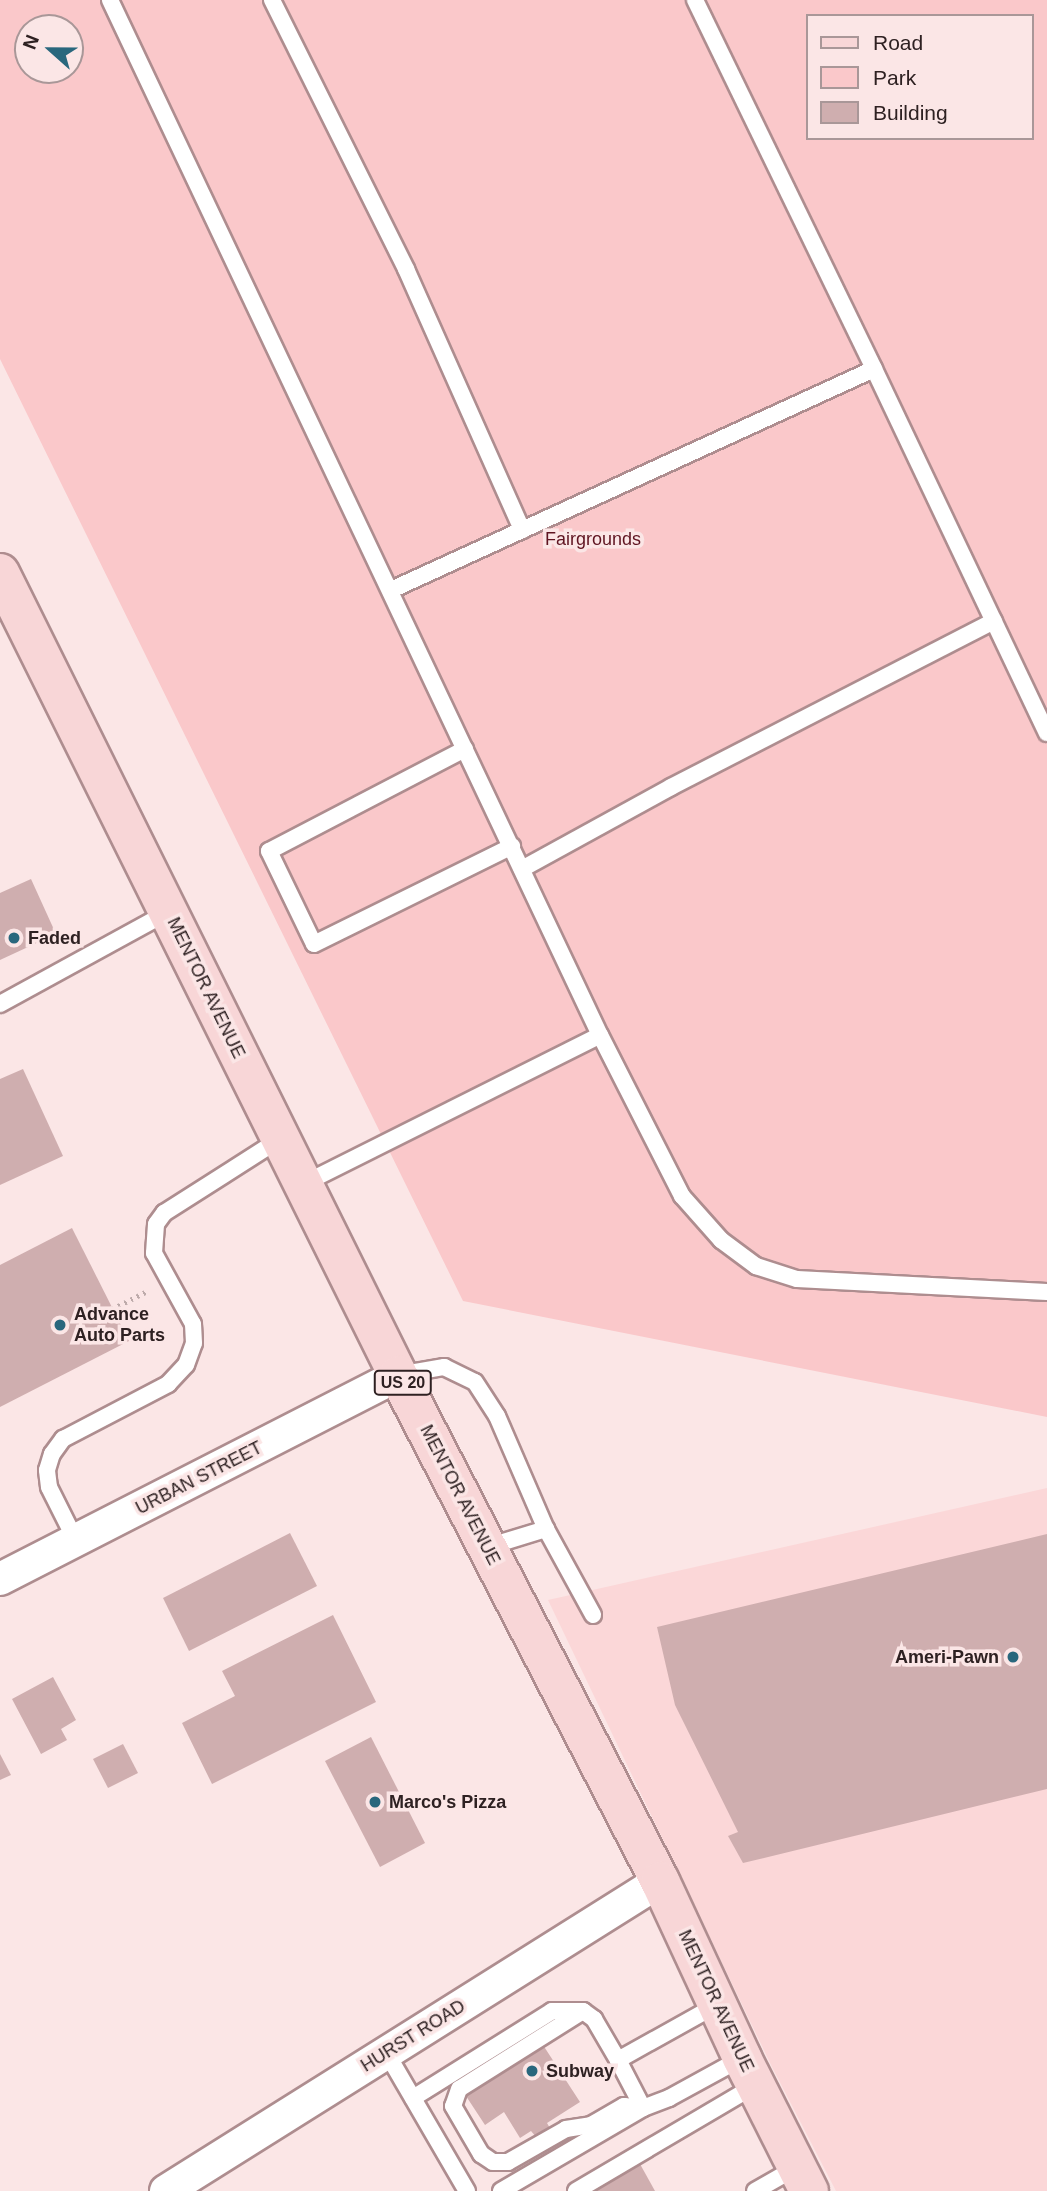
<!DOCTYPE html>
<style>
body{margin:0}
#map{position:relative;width:1047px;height:2191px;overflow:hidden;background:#fbe6e6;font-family:Helvetica,sans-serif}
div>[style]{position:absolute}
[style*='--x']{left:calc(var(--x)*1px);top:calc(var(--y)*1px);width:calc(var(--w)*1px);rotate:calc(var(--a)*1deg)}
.built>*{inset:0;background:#fbd7d8}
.green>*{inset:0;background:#fac8ca}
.building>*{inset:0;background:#cfaeaf}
.path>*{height:4.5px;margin-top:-2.25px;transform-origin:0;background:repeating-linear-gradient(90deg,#bdaaaa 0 2px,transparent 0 7px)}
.roads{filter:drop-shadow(2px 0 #ae8d8f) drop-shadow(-2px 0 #ae8d8f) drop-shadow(0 2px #ae8d8f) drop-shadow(0 -2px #ae8d8f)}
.service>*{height:16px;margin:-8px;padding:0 8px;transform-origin:8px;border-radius:8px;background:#fff}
.minor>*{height:32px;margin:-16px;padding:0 16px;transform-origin:16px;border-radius:16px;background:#fff}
.primary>*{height:38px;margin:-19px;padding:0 19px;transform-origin:19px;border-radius:19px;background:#f8d6d7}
.dots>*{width:19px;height:19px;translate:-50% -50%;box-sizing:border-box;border:4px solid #fbe6e6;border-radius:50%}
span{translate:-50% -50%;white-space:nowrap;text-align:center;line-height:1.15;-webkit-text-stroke:7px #fbe6e6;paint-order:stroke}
.shield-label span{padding:2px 5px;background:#fbe6e6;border:2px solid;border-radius:5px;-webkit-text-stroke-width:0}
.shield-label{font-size:16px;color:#2e2122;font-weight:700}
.park-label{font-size:18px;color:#5f1421}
.poi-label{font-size:18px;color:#2e2122;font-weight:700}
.left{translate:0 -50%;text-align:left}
.right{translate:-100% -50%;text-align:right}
.street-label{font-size:18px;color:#2e2122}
.legend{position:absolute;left:806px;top:14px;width:228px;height:126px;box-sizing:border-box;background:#fbe6e6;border:2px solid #a99798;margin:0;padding:9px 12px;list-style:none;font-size:21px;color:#2e2122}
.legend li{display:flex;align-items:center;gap:14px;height:35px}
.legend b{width:35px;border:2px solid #a99798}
.north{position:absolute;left:14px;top:14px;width:70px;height:70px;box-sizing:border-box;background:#fbe6e6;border:2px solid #a99798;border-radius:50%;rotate:291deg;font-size:19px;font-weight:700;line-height:28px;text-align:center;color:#2e2122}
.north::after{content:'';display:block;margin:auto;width:24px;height:32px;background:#29677d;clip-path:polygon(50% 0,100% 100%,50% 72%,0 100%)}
</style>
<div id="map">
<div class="built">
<i style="clip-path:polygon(1047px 1488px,1047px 2191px,836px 2191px,772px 2067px,548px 1600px)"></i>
</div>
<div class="green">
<i style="clip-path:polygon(evenodd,0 0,1047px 0,1047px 1417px,463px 1301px,0 359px,0 0,807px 16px,1031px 16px,1031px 138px,807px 138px,807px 16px,0 0,28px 28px,70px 28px,70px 70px,28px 70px,28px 28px)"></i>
</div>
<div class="building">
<i style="clip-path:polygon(31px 879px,56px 934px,0 960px,0 893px)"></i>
<i style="clip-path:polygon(23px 1069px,63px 1156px,0 1185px,0 1079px)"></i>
<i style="clip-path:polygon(72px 1228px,129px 1341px,0 1407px,0 1265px)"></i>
<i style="clip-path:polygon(290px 1533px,317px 1586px,189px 1651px,163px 1598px)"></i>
<i style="clip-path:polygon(1047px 1534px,1047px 1789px,743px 1863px,728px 1836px,738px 1832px,675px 1705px,657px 1627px)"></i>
<i style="clip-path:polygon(333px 1615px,376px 1702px,212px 1784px,182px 1723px,235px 1696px,222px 1671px)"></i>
<i style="clip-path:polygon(53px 1677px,76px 1720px,61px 1729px,67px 1740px,41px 1754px,12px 1699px)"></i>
<i style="clip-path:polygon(371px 1737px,425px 1843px,380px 1867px,325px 1761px)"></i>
<i style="clip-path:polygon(123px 1744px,138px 1773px,108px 1788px,93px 1759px)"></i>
<i style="clip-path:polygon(0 1754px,11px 1775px,0 1780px)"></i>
<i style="clip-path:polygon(543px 2045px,580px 2102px,547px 2123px,551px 2130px,537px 2138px,531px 2131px,520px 2138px,504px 2112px,485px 2125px,466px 2096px)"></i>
<i style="clip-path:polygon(640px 2164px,655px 2191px,592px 2191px)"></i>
</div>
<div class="path">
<i style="--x:112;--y:1309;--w:38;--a:-27"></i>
</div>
<div class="roads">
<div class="service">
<i style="--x:110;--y:0;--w:1145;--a:64.67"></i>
<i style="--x:600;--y:1035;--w:181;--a:63"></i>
<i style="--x:682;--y:1196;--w:59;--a:48.4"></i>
<i style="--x:721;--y:1240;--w:44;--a:36.6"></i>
<i style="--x:756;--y:1266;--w:43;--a:17.6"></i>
<i style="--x:797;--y:1279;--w:250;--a:3"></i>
<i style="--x:272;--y:0;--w:301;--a:63.5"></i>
<i style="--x:406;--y:269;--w:286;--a:66"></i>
<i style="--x:695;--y:0;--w:410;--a:64.1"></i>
<i style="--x:391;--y:590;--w:531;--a:-24.59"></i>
<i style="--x:874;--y:369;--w:403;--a:64.6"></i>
<i style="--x:465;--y:749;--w:221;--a:152.5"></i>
<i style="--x:269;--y:851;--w:103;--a:64.2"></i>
<i style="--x:314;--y:944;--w:221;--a:-26.3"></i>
<i style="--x:522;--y:869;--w:170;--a:-28.8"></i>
<i style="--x:671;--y:787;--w:363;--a:-27.2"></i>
<i style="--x:0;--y:1004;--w:192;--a:-28.7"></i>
<i style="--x:303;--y:1184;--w:332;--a:-26.6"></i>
<i style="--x:398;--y:1375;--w:47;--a:-9.9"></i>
<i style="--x:444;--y:1367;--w:34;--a:26"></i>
<i style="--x:475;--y:1382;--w:40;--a:57.1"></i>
<i style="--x:497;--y:1416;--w:123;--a:66.6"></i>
<i style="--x:546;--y:1529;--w:98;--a:61.3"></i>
<i style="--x:76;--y:1541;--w:60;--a:-116.6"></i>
<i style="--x:49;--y:1487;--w:17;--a:-97"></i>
<i style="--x:47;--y:1470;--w:17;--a:-73"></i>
<i style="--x:52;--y:1454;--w:19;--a:-54"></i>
<i style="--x:63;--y:1439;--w:119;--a:-27.6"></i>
<i style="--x:168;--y:1384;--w:26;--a:-47"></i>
<i style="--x:186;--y:1365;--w:23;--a:-70"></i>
<i style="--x:194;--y:1343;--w:19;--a:-93"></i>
<i style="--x:193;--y:1324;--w:81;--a:-118.8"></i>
<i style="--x:154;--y:1253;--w:29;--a:-86"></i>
<i style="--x:156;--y:1224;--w:14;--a:-54"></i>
<i style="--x:164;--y:1213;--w:138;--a:-32.5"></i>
<i style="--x:487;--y:1547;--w:62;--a:-17"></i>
<i style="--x:583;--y:2011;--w:146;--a:147.8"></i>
<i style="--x:459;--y:2089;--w:18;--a:109"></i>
<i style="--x:453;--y:2106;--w:56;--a:59.7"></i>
<i style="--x:481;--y:2154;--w:14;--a:34"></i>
<i style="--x:493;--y:2162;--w:15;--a:0"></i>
<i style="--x:508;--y:2162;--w:67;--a:-29.6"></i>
<i style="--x:566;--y:2129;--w:25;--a:-9"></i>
<i style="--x:591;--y:2125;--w:38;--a:-30"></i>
<i style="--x:624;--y:2106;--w:19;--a:6"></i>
<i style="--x:386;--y:2052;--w:161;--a:59.8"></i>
<i style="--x:618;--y:2060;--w:54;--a:62.5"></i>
<i style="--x:413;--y:2098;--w:164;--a:-32"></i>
<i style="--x:552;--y:2011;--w:31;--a:0"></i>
<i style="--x:583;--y:2011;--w:14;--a:36"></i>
<i style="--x:594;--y:2019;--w:48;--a:59.7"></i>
<i style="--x:618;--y:2060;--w:115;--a:-29.2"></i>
<i style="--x:501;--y:2191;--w:164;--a:-30.3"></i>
<i style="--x:643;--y:2108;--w:28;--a:-21"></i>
<i style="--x:669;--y:2098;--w:83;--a:-28.7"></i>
<i style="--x:576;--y:2191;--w:209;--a:-30.5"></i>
<i style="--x:755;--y:2191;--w:48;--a:-29.7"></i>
</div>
<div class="minor">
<i style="--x:0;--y:1579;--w:447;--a:-27.1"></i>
<i style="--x:166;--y:2191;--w:583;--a:-32.11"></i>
</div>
<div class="primary">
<i style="--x:0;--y:573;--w:895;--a:63.61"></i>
<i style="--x:398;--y:1375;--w:570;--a:62.63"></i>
<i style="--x:660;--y:1881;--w:195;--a:65.1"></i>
<i style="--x:742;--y:2058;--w:149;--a:63.3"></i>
</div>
</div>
<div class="dots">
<i style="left:14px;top:938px;background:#29677d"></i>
<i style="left:60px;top:1325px;background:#29677d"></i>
<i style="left:1013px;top:1657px;background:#29677d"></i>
<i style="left:375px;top:1802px;background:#29677d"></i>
<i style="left:532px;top:2071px;background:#29677d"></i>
</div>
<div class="shield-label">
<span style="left:403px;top:1383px">US 20</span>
</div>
<div class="park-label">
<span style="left:593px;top:539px">Fairgrounds</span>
</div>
<div class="poi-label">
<span class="left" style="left:28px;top:938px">Faded</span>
<span class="left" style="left:74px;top:1325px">Advance<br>Auto Parts</span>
<span class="right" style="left:999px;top:1657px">Ameri-Pawn</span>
<span class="left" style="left:389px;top:1802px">Marco's Pizza</span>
<span class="left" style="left:546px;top:2071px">Subway</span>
</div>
<div class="street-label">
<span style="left:206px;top:988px;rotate:64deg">MENTOR AVENUE</span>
<span style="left:199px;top:1478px;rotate:-27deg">URBAN STREET</span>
<span style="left:460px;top:1495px;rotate:63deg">MENTOR AVENUE</span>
<span style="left:716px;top:2001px;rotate:65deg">MENTOR AVENUE</span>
<span style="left:413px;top:2036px;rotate:-32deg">HURST ROAD</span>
</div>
<ul class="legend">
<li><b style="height:9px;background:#f8d6d7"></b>Road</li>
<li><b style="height:19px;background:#fac8ca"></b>Park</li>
<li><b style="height:19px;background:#cfaeaf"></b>Building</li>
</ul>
<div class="north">N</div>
</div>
